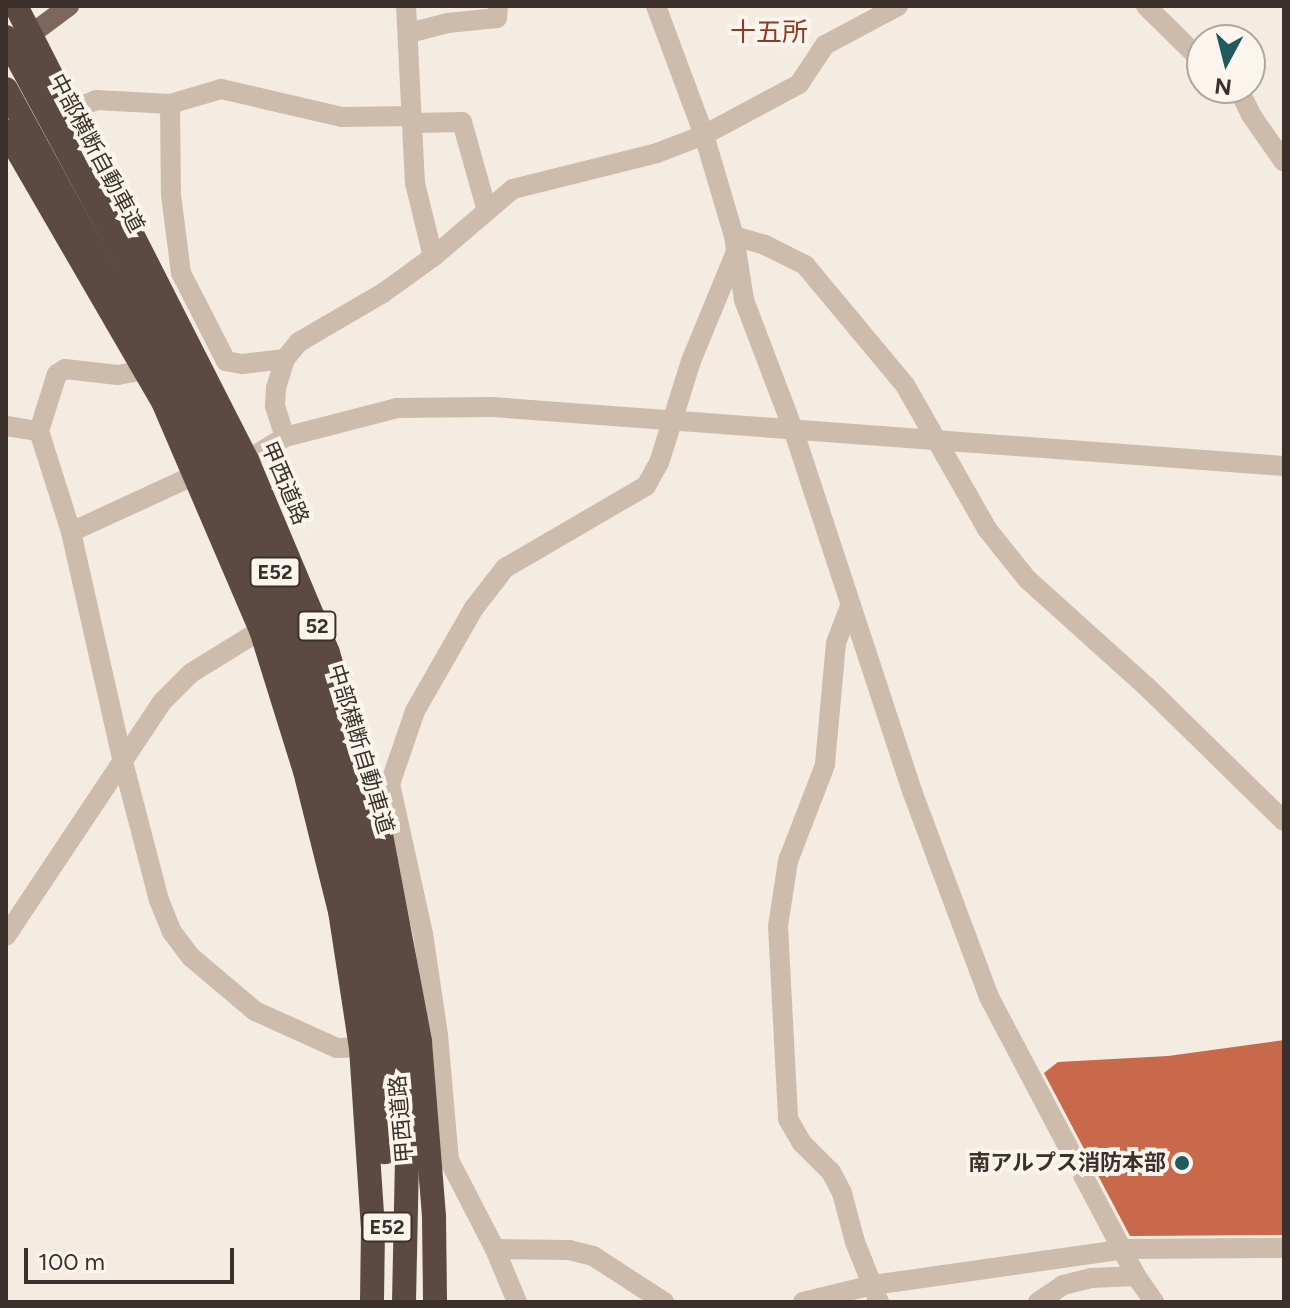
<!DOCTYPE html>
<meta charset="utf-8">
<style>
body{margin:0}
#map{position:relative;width:1290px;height:1308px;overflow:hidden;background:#f4ebe1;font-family:Figtree,"Noto Sans JP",sans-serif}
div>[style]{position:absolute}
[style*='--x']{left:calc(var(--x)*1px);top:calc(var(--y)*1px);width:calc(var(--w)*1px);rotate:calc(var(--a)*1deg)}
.building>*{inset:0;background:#c8694b}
.minor>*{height:20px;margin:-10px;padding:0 10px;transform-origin:10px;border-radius:10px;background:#cdbbac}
.major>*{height:20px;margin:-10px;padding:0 10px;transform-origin:10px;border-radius:10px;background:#7d675c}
.highway>*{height:24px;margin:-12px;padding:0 12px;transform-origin:12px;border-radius:12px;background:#5c4a42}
.highway-bridge>*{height:24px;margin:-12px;padding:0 12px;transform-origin:12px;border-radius:12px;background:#5c4a42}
.dots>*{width:22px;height:22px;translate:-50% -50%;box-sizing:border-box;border:4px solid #fbf5ee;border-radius:50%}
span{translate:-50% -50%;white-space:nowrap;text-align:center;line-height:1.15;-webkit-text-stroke:8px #fbf5ee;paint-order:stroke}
.shield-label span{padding:2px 6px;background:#fbf5ee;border:2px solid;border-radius:6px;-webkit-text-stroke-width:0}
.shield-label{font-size:20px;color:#3b302b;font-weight:700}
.street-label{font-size:22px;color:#3b302b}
.poi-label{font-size:22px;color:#3b302b;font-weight:700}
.right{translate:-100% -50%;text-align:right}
.quarter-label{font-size:26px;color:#8c3b22}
.frame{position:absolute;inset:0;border:8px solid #3b302b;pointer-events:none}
.north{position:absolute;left:1186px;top:24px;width:80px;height:80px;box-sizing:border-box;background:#fbf5ee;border:2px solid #aea6a0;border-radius:50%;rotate:187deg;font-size:22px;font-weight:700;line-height:32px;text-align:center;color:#3b302b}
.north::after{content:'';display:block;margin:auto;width:28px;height:36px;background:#1f5a5e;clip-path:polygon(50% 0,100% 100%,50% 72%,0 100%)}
.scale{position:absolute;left:24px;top:1248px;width:210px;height:36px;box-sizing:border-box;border:4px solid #3b302b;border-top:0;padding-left:10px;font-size:24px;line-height:28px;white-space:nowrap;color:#3b302b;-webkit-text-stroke:6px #fbf5ee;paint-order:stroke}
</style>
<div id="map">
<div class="building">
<i style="clip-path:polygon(1284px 1040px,1284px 1235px,1130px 1236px,1044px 1073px,1058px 1062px,1168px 1056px)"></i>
</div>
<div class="minor">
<i style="--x:406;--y:6;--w:177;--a:87.1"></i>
<i style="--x:415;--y:183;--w:76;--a:76.3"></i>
<i style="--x:656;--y:6;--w:138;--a:69.6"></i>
<i style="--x:704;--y:135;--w:105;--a:73.5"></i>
<i style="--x:734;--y:236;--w:65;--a:81.1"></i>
<i style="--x:744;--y:300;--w:138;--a:69.2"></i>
<i style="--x:793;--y:429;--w:381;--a:71.8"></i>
<i style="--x:912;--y:791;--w:220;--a:69.5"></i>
<i style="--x:989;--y:997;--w:315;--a:62.2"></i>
<i style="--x:1136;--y:1276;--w:32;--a:55"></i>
<i style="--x:1146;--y:6;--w:78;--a:44.5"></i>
<i style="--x:409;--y:33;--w:40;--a:-14.4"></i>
<i style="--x:448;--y:23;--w:49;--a:-5.8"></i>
<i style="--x:497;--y:18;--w:12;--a:-85"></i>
<i style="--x:1238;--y:88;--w:30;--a:64"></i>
<i style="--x:1251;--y:115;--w:57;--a:54.9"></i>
<i style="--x:170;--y:104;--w:91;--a:89.4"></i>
<i style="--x:171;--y:195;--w:79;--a:82.7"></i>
<i style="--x:181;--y:273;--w:99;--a:62.9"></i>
<i style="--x:226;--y:361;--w:16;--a:11"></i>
<i style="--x:242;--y:364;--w:43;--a:-6.6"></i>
<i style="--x:67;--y:112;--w:31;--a:-22"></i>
<i style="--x:96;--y:100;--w:74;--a:3.1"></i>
<i style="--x:170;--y:104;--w:53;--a:-16.4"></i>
<i style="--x:221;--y:89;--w:124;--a:13"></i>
<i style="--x:342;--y:117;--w:70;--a:-0.8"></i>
<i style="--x:412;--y:123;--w:50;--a:-1.1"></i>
<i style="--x:462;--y:122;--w:92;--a:74.3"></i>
<i style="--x:734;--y:236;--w:32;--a:16"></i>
<i style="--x:765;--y:245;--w:45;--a:26.6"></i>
<i style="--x:805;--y:265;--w:156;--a:50.2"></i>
<i style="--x:905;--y:385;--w:166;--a:60.3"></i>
<i style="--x:987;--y:529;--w:64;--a:51.3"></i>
<i style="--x:1027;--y:579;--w:160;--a:42"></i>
<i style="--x:1146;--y:686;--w:193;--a:44.4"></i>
<i style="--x:6;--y:426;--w:33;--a:9"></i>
<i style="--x:39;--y:431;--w:106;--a:72.4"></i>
<i style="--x:71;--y:532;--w:236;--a:77.3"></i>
<i style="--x:123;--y:762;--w:143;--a:75.4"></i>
<i style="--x:159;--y:900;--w:35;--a:68"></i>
<i style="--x:172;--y:932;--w:31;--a:53"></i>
<i style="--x:191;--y:957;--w:84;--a:40.2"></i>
<i style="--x:255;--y:1011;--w:90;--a:24.3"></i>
<i style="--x:337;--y:1048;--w:38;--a:-2"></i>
<i style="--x:39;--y:431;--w:60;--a:-72.5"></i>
<i style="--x:57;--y:374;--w:9;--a:-32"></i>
<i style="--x:65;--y:369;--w:53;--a:6.5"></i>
<i style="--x:118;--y:375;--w:26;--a:-11"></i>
<i style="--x:285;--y:437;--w:33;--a:-108"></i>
<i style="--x:275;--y:406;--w:18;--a:-87"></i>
<i style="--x:276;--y:388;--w:30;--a:-73"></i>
<i style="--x:285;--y:359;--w:22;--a:-51"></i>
<i style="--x:299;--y:342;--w:97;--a:-30.3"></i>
<i style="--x:383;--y:293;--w:62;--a:-35.8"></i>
<i style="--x:433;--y:257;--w:105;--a:-40.4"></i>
<i style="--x:513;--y:189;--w:148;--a:-14"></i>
<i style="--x:657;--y:153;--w:50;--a:-21"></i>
<i style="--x:704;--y:135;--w:108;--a:-28.2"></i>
<i style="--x:799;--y:84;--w:47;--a:-56.3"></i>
<i style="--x:825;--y:45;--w:83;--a:-28.1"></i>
<i style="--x:71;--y:532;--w:139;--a:-24.7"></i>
<i style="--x:197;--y:474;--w:52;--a:-15.6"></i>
<i style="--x:247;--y:460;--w:44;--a:-31.2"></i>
<i style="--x:285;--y:437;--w:116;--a:-14.5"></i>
<i style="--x:397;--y:408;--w:95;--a:-0.6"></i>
<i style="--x:492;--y:407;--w:794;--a:4.26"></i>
<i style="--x:849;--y:609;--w:36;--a:111"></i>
<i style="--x:836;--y:643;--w:122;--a:95.2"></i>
<i style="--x:825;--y:765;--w:103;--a:111.1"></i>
<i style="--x:788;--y:861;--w:66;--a:98.7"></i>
<i style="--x:778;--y:926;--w:193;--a:87"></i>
<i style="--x:788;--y:1119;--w:28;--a:60"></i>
<i style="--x:802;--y:1143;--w:41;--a:45"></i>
<i style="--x:831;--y:1172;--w:24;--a:62"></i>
<i style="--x:842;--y:1193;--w:51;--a:75.1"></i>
<i style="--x:855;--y:1242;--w:65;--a:68.2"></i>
<i style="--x:6;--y:936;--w:281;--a:-56.3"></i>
<i style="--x:162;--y:702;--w:41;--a:-45"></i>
<i style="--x:191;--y:673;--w:82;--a:-31.6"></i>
<i style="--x:438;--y:1035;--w:125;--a:85"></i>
<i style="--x:449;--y:1160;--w:100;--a:62.7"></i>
<i style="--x:495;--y:1249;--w:57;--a:67.5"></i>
<i style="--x:407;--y:1044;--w:32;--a:-16"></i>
<i style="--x:438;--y:1035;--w:102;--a:-98.4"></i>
<i style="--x:423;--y:934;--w:154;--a:-102.4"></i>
<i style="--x:390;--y:784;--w:77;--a:-71.1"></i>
<i style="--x:415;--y:711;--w:119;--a:-60.2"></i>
<i style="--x:474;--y:608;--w:51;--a:-52.2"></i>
<i style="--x:505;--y:568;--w:163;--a:-30.2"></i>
<i style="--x:646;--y:486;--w:26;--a:-61"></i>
<i style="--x:659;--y:463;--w:107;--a:-72.6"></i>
<i style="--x:691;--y:361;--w:118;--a:-67.6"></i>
<i style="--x:495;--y:1249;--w:74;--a:0.8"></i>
<i style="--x:569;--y:1250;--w:25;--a:14"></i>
<i style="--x:593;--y:1256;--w:85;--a:32.9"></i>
<i style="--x:803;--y:1302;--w:72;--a:-13.7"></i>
<i style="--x:873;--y:1285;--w:255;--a:-8.1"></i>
<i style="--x:1125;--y:1249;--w:159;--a:-0.4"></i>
<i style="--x:1038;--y:1302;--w:30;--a:-34"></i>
<i style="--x:1063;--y:1285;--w:29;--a:-14"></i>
<i style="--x:1091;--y:1278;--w:45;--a:-2.5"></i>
</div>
<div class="major">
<i style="--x:18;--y:44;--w:64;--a:-36.7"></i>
</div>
<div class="highway">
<i style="--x:16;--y:6;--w:509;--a:63.03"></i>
<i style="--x:247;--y:460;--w:209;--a:67.2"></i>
<i style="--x:328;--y:653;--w:178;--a:73.4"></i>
<i style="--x:379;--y:824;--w:222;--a:79.3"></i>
<i style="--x:420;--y:1042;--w:176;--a:85.4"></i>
<i style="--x:434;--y:1217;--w:85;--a:89.3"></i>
<i style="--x:6;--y:131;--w:315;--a:59.9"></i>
<i style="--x:164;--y:404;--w:246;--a:66.8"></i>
<i style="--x:261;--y:630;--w:148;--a:72.7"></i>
<i style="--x:305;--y:771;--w:144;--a:76"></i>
<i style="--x:340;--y:911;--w:139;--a:81.3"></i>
<i style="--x:361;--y:1048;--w:181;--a:86.2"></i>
<i style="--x:373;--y:1229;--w:73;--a:90.8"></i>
<i style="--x:404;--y:1302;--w:149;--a:-88.8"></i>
</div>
<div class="highway-bridge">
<i style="--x:6;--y:37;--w:434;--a:61.8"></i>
<i style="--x:211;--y:419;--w:148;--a:66.5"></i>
<i style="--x:270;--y:555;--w:166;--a:70.7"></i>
<i style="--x:325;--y:712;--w:96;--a:73.1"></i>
<i style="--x:353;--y:804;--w:98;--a:76.4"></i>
<i style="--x:376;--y:899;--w:88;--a:80.2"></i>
<i style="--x:391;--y:986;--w:168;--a:84.5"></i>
<i style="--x:6;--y:89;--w:388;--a:61.5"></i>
<i style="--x:191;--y:430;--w:145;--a:66.4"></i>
<i style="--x:249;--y:563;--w:162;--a:70.1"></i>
<i style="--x:304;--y:715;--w:98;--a:73.4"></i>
<i style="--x:332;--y:809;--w:95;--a:77.3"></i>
<i style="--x:353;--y:902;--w:87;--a:80.1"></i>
<i style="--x:368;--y:988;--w:165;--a:84.1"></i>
</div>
<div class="dots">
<i style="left:1182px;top:1163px;background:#1f5a5e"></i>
</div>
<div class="shield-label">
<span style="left:275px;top:572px">E52</span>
<span style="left:317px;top:626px">52</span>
<span style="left:387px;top:1227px">E52</span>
</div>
<div class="street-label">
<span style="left:97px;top:153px;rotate:62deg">中部横断自動車道</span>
<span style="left:285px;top:483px;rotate:67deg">甲西道路</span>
<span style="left:361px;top:749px;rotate:73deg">中部横断自動車道</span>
<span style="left:401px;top:1119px;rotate:-95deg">甲西道路</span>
</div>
<div class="poi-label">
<span class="right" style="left:1166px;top:1163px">南アルプス消防本部</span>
</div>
<div class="quarter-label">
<span style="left:769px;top:33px">十五所</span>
</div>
<div class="frame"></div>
<div class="north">N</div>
<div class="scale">100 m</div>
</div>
